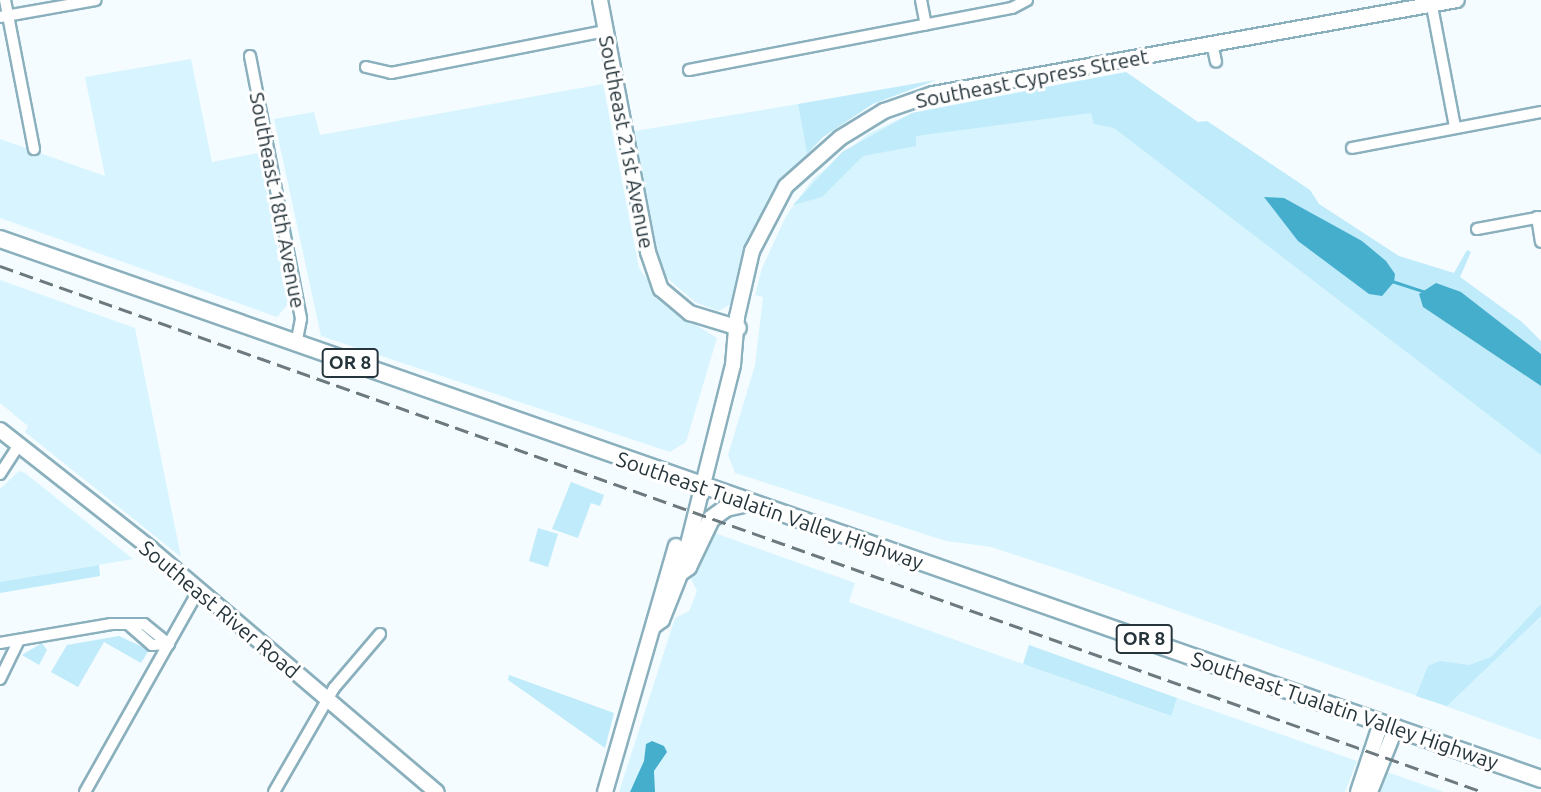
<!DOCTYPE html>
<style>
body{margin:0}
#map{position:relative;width:1541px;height:792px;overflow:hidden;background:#f4fcff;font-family:Ubuntu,sans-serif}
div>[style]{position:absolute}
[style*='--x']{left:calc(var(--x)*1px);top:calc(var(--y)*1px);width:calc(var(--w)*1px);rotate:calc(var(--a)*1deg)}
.built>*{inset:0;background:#d8f5ff}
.green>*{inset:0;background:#bfebfa}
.water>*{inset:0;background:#45aecd}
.stream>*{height:2.5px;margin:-1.25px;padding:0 1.25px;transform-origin:1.25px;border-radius:1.25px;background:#45aecd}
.roads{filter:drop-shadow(2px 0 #8bb0bd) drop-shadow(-2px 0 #8bb0bd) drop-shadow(0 2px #8bb0bd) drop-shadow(0 -2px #8bb0bd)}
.street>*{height:10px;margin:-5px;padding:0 5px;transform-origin:5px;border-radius:5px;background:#fff}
.secondary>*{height:14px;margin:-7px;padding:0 7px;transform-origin:7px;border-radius:7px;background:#fff}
.primary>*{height:16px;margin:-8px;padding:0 8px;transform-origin:8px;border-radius:8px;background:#fff}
.rail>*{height:2.5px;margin-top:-1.25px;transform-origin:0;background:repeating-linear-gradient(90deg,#6c797e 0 14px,transparent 0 21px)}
span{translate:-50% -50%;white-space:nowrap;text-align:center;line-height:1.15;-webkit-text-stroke:6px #fff;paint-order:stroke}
.shield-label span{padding:2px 5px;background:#fff;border:2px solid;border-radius:5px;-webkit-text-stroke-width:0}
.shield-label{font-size:19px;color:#26353b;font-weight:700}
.street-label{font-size:21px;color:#26353b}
</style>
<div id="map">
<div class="built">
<i style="clip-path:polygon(191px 59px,212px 162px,259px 153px,289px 303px,277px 317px,0 218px,0 139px,105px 176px,85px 77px)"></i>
<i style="clip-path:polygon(1081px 80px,1541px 432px,1541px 740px,1071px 573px,991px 547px,946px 541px,735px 473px,728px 455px,755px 365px,763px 297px,755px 295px,762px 268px,786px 216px,813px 179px,868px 134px,912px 113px)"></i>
<i style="clip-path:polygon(603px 84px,639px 268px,666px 306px,717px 338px,686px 442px,670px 452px,321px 336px,274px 119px,314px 112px,320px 135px)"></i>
<i style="clip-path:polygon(798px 104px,807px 154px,782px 184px,748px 247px,731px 304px,718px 311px,695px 302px,667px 278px,659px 261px,635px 131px)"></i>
<i style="clip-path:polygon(0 280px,135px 328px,181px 557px,25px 432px,28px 426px,0 403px)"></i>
<i style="clip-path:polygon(19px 471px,25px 473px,133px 559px,0 582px,0 489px)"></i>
<i style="clip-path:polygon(709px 531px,855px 583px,849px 602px,1023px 664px,1170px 716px,1177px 698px,1357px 761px,1345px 792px,619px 792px,675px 618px,689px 611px,697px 591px,691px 579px)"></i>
<i style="clip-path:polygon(1387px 772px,1444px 792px,1380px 792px)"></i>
</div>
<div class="green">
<i style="clip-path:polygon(1126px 72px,1198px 122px,1207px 121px,1310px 190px,1319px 204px,1399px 256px,1454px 273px,1467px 250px,1471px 252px,1460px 277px,1522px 322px,1541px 341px,1541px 354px,1461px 292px,1419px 294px,1423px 307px,1541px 386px,1541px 455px,1114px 128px,1094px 124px,1091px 113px,916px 136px,916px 146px,863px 156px,822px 197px,793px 205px,842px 152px,912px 113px)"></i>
<i style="clip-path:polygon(936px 80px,873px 104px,823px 137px,807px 154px,798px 104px)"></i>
<i style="clip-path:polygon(571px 482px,604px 495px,600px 506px,591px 503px,578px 538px,552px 529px)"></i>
<i style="clip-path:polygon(538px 528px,558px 534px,548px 567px,529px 561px)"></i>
<i style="clip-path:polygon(99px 565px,100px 576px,0 593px,0 582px)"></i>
<i style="clip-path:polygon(1541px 604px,1541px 616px,1447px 706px,1416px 696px,1428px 666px,1440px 661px,1469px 665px,1491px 657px)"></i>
<i style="clip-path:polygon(119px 636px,149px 650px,141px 663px,104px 642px,78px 687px,51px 672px,67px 645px)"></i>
<i style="clip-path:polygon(42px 643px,47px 650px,39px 665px,22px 655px)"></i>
<i style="clip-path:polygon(1029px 645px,1177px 698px,1171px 716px,1023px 664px)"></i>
<i style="clip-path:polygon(509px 675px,614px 713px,605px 748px,508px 680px)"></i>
</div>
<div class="water">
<i style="clip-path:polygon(1264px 197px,1284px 198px,1362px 241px,1386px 261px,1395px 274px,1394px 282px,1382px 296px,1369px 294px,1298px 241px)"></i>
<i style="clip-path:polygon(1436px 283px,1461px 292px,1541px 354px,1541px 386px,1423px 307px,1419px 294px)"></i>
<i style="clip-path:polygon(652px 741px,664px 746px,667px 752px,654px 771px,655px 792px,630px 792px,644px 761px,646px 744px)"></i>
</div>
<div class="stream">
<i style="--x:1392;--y:281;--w:33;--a:18"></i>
</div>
<div class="roads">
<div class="street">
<i style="--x:5;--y:0;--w:152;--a:79"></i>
<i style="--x:921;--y:0;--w:25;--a:79"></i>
<i style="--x:1431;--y:1;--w:128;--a:79.2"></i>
<i style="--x:0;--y:17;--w:97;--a:-10"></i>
<i style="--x:1212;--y:43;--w:19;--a:78"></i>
<i style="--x:250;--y:56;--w:268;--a:79"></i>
<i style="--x:301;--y:319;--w:25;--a:101"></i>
<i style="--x:366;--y:67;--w:26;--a:13"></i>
<i style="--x:391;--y:73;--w:218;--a:-11.1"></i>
<i style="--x:689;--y:70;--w:329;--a:-10.9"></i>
<i style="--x:1012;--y:8;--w:17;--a:-28"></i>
<i style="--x:1352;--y:148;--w:192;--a:-10.8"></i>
<i style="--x:1537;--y:217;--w:25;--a:81"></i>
<i style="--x:1477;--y:229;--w:65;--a:-10.6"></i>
<i style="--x:0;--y:474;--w:35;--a:-57"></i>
<i style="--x:129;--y:625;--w:30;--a:41"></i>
<i style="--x:152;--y:645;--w:17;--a:-3"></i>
<i style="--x:0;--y:643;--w:113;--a:-9.7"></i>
<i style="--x:111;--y:624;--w:33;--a:0"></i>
<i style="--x:144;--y:624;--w:32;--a:39"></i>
<i style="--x:0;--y:679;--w:43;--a:-64"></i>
<i style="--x:85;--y:792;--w:232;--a:-60.6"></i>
<i style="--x:274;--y:792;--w:120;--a:-60"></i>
<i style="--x:334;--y:688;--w:71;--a:-49.6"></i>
</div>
<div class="secondary">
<i style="--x:600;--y:0;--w:257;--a:79.2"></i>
<i style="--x:648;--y:252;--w:39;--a:71"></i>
<i style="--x:661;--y:289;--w:38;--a:40"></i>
<i style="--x:690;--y:313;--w:51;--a:17"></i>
<i style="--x:0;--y:430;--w:192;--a:38.2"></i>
<i style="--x:151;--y:549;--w:375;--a:40.4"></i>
<i style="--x:654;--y:626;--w:10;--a:-37"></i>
<i style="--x:662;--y:620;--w:52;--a:-68.4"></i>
<i style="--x:681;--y:572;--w:213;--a:-75.9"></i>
<i style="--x:733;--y:365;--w:48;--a:-85.2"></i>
<i style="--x:737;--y:317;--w:68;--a:-77.2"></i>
<i style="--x:752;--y:251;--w:73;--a:-62.4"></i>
<i style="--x:786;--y:186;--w:72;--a:-41.6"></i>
<i style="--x:840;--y:138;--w:52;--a:-31.5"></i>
<i style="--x:884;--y:111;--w:52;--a:-19.1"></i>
<i style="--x:933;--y:94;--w:532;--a:-10.17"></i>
<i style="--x:605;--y:792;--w:256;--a:-73.9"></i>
<i style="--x:1358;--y:792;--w:73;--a:-71.6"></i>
<i style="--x:1370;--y:792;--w:70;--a:-68.2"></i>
</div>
<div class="primary">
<i style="--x:0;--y:239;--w:1633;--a:19.31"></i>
<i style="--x:681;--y:572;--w:9;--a:-36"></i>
<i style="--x:688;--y:567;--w:53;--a:-64.4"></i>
<i style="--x:711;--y:519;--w:19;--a:-36"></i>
<i style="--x:726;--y:508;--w:18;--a:-13"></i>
</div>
</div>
<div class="rail">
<i style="--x:0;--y:266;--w:1574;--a:19.53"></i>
</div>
<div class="shield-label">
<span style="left:350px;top:363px">OR 8</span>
<span style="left:1144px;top:639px">OR 8</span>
</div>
<div class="street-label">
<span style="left:1032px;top:78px;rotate:-11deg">Southeast Cypress Street</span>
<span style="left:627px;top:142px;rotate:79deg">Southeast 21st Avenue</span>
<span style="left:278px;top:200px;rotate:79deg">Southeast 18th Avenue</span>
<span style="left:770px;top:510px;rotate:19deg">Southeast Tualatin Valley Highway</span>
<span style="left:220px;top:609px;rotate:40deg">Southeast River Road</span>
<span style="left:1345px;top:710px;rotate:19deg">Southeast Tualatin Valley Highway</span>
</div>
</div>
